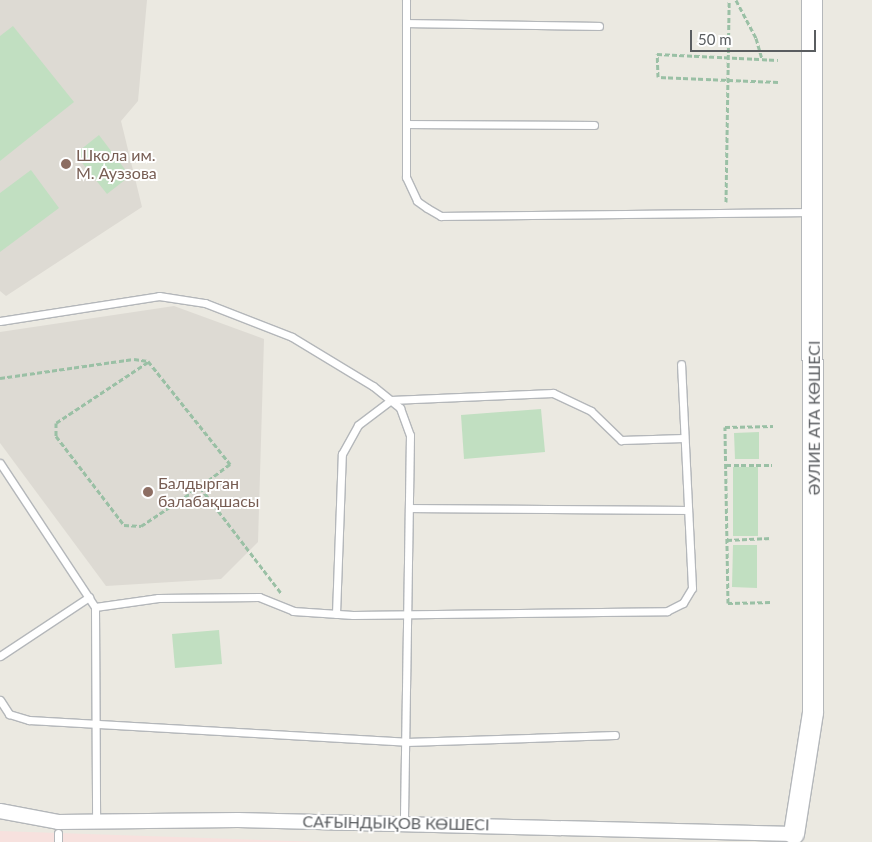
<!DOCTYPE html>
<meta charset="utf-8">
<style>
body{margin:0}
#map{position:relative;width:872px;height:842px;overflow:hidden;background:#ebe9e1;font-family:Lato,sans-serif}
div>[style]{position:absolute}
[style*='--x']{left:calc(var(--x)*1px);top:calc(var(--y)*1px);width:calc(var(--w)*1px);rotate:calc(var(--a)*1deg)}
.education>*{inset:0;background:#dddad3}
.medical>*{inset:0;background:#f7e1de}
.green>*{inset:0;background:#c1dfc1}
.path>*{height:3px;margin-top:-1.5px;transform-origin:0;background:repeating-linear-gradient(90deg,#9ac0a5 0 5px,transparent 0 7.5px)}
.roads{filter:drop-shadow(1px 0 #b4b7ba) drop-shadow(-1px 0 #b4b7ba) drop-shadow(0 1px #b4b7ba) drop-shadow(0 -1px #b4b7ba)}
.lane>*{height:7px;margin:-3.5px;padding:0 3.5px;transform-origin:3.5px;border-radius:3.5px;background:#fff}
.street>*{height:14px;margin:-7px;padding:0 7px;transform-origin:7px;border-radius:7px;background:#fff}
.secondary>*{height:20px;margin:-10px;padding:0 10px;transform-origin:10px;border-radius:10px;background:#fff}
.dots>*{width:14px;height:14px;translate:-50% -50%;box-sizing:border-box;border:2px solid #fff;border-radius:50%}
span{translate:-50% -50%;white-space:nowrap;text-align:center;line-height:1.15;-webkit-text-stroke:4px #fff;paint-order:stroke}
.education-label{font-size:16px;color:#785e54}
.left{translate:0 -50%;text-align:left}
.street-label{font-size:16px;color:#5a5d60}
.scale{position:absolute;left:690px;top:30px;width:126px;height:22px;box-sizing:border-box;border:2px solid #5a5d60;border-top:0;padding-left:6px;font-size:15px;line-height:18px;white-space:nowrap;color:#5a5d60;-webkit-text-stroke:4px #fff;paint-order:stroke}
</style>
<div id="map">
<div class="education">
<i style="clip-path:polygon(0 0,147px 0,138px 101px,121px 121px,142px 207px,6px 296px,0 291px)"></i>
<i style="clip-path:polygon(174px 306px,264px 339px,258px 542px,221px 579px,106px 586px,0 443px,0 332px)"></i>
</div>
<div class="medical">
<i style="clip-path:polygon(0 831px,320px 842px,0 842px)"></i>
</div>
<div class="green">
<i style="clip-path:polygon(13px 26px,74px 102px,0 161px,0 36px)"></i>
<i style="clip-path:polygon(99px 135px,130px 176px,107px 194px,75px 154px)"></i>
<i style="clip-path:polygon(31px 170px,59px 208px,0 252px,0 193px)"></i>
<i style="clip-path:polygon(541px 409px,545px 452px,464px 459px,461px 415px)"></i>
<i style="clip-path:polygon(759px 432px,759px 459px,735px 459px,734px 433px)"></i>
<i style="clip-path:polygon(733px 467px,758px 467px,758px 536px,733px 536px)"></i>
<i style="clip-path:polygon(733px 545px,757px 545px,757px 588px,732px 587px)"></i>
<i style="clip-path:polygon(219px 630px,222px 664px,175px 668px,172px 634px)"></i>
</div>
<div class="path">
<i style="--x:736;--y:0;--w:43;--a:62.2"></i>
<i style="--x:756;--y:38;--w:22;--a:74"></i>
<i style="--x:778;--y:82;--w:120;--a:-177.6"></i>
<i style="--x:658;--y:77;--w:23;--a:-92"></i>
<i style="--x:657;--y:54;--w:121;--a:2.8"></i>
<i style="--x:726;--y:202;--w:202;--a:-89.1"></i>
<i style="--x:148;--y:362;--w:110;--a:146.5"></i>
<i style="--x:56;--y:423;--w:13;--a:90"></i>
<i style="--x:56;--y:436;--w:112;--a:52.6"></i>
<i style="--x:124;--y:525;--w:17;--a:3"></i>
<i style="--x:141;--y:526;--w:71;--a:-33.5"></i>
<i style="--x:0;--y:378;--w:135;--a:-8.1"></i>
<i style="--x:134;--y:359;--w:14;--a:8"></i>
<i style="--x:148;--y:361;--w:132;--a:51.5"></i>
<i style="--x:230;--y:464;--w:38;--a:143"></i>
<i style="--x:200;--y:487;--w:133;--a:52.6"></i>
<i style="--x:726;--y:465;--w:46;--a:0"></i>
<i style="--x:727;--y:540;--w:44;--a:-2.6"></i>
<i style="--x:770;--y:602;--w:42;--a:178.6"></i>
<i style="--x:728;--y:603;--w:176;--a:-91"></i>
<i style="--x:725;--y:427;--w:48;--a:-1.2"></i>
</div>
<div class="roads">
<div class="lane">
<i style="--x:406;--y:0;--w:177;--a:90"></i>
<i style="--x:406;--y:177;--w:26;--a:65"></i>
<i style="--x:417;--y:201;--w:12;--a:35"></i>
<i style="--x:427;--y:208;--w:16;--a:30"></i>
<i style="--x:441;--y:216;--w:369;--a:-0.6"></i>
<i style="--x:406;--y:23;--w:193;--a:0.9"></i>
<i style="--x:406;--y:124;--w:188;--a:0.3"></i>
<i style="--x:0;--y:321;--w:161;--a:-8.9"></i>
<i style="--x:159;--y:296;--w:47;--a:8.7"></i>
<i style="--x:205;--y:303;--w:93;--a:21.3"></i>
<i style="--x:292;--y:337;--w:95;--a:31.2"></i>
<i style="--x:373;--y:386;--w:35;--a:39"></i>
<i style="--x:400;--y:408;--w:29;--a:70"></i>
<i style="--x:410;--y:435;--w:388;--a:90.9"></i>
<i style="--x:0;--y:463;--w:173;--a:56.6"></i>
<i style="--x:95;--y:607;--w:215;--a:89.7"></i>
<i style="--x:409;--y:508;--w:278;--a:0.4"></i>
<i style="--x:95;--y:607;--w:64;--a:-8.1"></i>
<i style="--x:158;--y:598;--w:101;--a:-0.6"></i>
<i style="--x:259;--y:597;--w:37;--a:22"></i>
<i style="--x:293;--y:611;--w:60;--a:3.8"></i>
<i style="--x:353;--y:615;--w:314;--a:-0.7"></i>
<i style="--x:667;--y:611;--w:18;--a:-27"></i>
<i style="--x:683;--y:603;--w:17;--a:-59"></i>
<i style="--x:692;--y:588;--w:224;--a:-92.8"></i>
<i style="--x:336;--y:614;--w:160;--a:-87.9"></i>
<i style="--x:342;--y:454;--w:33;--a:-61"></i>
<i style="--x:358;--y:425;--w:41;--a:-37.1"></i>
<i style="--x:391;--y:400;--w:162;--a:-2.5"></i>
<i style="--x:553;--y:393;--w:42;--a:25.3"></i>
<i style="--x:591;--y:411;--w:42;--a:44"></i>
<i style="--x:621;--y:440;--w:63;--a:-1.8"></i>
<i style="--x:0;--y:656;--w:107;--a:-33.5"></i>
<i style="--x:0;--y:700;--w:17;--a:57"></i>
<i style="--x:9;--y:714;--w:21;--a:17"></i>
<i style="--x:29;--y:720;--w:378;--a:3.3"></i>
<i style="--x:406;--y:742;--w:209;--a:-1.9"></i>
<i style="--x:58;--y:833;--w:9;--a:90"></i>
</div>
<div class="street">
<i style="--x:0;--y:811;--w:59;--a:10.7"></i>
<i style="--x:58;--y:822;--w:180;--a:-0.6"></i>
<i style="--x:238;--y:820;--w:556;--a:1.44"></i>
</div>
<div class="secondary">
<i style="--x:794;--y:834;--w:122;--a:-81.1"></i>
<i style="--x:813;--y:713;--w:713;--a:-90.08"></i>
</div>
</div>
<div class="dots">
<i style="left:66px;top:164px;background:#8d6e63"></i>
<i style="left:148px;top:492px;background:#8d6e63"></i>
</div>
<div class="education-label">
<span class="left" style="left:76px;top:164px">Школа им.<br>М. Ауэзова</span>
<span class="left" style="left:158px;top:492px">Балдырган<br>балабақшасы</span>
</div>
<div class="street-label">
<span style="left:814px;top:418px;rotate:-90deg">ӘУЛИЕ АТА КӨШЕСІ</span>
<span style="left:396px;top:823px;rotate:1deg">САҒЫНДЫҚОВ КӨШЕСІ</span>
</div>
<div class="scale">50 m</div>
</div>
